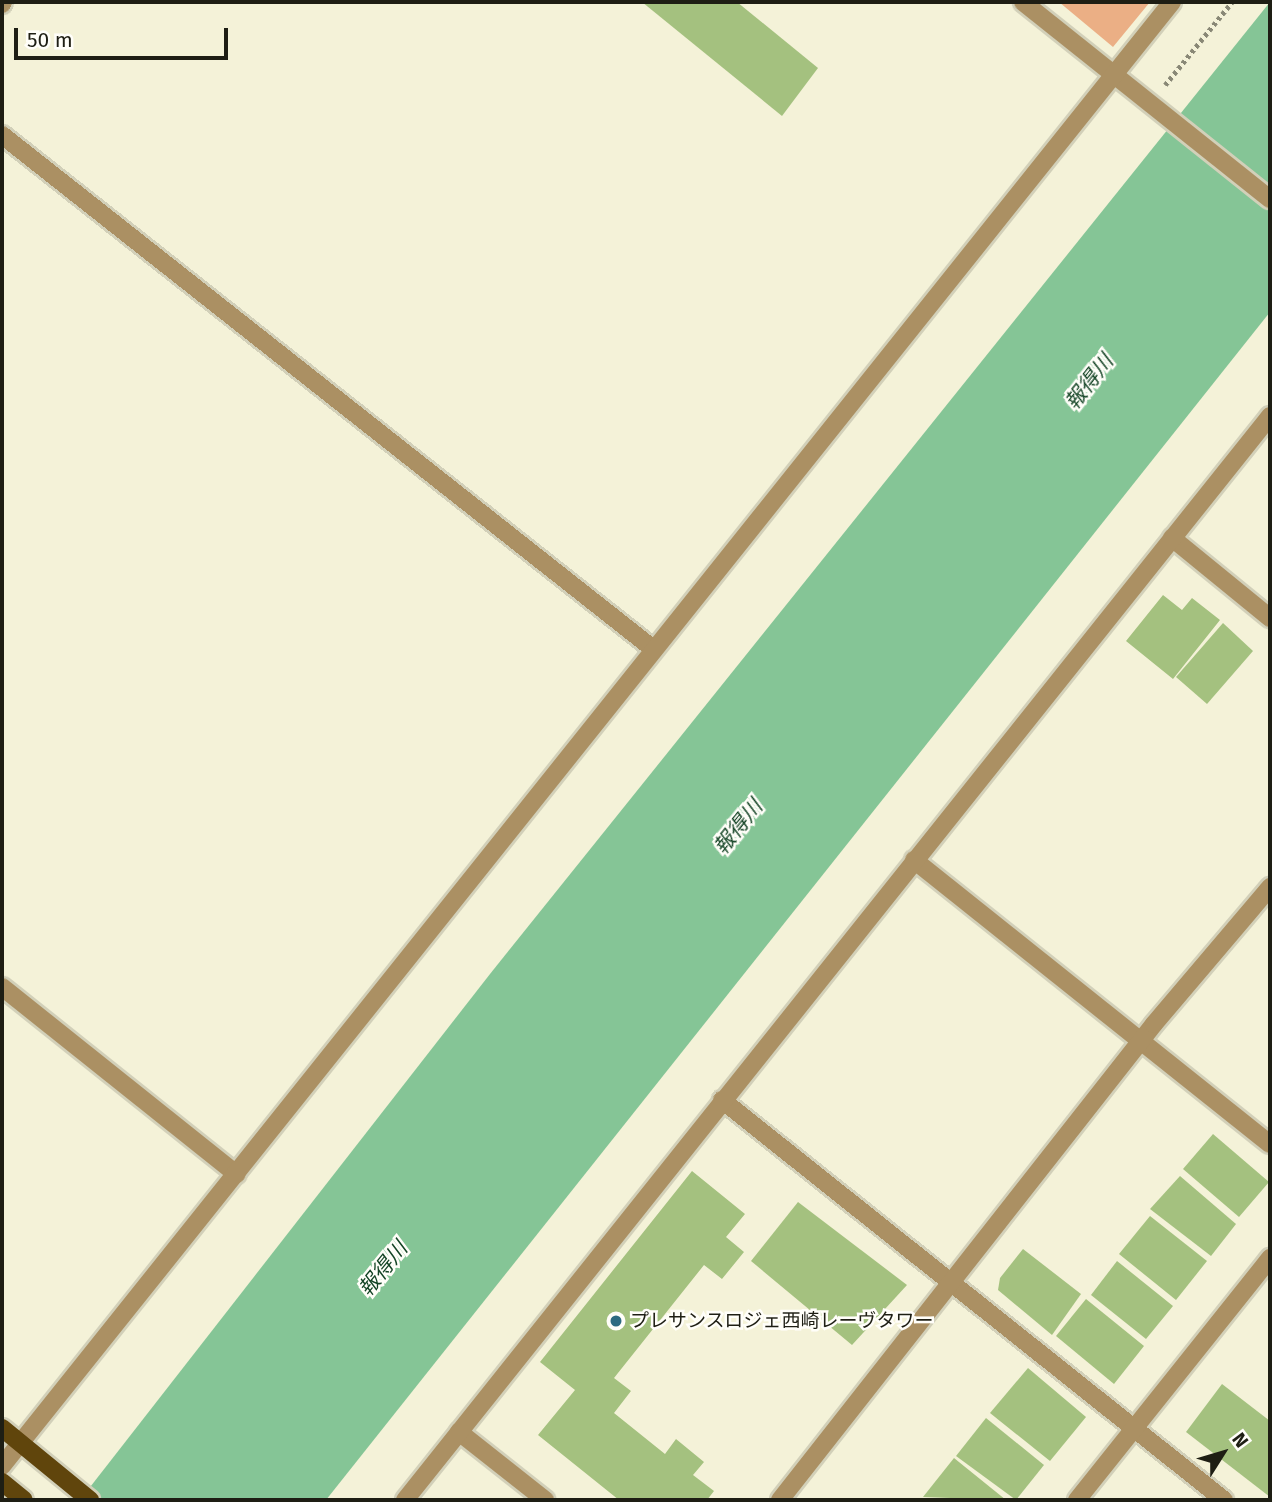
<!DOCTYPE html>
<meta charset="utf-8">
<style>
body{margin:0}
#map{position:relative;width:1272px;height:1502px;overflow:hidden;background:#f4f2d8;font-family:"Fira Sans","Noto Sans JP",sans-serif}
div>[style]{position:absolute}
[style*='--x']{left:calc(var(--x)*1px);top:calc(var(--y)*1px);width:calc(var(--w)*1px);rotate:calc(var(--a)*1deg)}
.green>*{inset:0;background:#ebaf85}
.water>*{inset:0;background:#85c596}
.building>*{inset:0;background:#a4c17f}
.path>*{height:4.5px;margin-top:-2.25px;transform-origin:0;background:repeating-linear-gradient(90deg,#898876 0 3.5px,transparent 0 7px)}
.roads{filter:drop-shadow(2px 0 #d2d0b9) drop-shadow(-2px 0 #d2d0b9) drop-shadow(0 2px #d2d0b9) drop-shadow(0 -2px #d2d0b9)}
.minor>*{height:18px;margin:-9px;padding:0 9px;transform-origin:9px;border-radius:9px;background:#ab9063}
.major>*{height:18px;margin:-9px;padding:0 9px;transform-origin:9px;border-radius:9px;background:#60450c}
.dots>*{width:19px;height:19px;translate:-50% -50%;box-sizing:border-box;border:4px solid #fffef9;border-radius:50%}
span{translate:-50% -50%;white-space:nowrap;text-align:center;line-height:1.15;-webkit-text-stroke:5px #fffef9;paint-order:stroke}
.poi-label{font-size:19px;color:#1e1e14}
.left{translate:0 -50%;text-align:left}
.water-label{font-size:21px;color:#144425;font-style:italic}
.frame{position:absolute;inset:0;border:4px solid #1e1e14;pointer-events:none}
.north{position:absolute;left:1188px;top:1418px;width:70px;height:70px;-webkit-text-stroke:5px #fffef9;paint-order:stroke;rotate:53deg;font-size:19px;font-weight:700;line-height:28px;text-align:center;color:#1e1e14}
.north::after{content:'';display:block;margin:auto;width:24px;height:32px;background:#1e1e14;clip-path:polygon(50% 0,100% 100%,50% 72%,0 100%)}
.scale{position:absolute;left:14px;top:28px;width:214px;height:32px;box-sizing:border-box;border:4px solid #1e1e14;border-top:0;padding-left:9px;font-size:21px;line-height:24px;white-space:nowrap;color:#1e1e14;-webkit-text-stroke:5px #fffef9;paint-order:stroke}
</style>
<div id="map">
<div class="green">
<i style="clip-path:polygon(1059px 2px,1150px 2px,1113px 47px)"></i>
</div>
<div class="water">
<i style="clip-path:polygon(1270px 2px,1270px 312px,326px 1500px,80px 1500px,490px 974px)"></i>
</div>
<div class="building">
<i style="clip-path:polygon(642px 2px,737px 2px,818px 68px,782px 116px)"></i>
<i style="clip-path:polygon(1163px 595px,1182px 610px,1192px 598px,1220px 620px,1173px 679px,1126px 641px)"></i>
<i style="clip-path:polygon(1223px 623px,1253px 651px,1207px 704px,1176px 677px)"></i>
<i style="clip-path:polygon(1213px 1134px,1269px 1182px,1239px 1217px,1183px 1169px)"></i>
<i style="clip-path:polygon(692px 1171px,745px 1214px,726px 1237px,744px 1252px,722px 1279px,704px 1265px,614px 1378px,631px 1391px,614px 1413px,665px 1454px,676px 1439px,704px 1462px,693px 1475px,714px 1491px,707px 1500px,619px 1500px,538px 1435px,575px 1390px,540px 1362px)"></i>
<i style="clip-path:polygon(1180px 1176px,1236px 1224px,1211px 1256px,1150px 1209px)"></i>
<i style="clip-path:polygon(798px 1202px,907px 1285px,852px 1345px,751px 1261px)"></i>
<i style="clip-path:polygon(1150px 1216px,1207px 1261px,1176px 1300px,1119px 1254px)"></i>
<i style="clip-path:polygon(1023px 1249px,1081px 1294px,1052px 1335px,998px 1290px,1000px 1278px)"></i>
<i style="clip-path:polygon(1117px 1261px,1173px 1306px,1146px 1339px,1091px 1295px)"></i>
<i style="clip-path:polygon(1086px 1299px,1144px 1346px,1114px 1384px,1056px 1336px)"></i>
<i style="clip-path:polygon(1028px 1368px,1086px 1417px,1050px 1461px,990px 1413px)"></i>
<i style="clip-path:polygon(1222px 1384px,1270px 1421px,1270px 1497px,1186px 1432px)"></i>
<i style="clip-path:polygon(986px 1418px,1044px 1465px,1016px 1500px,956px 1456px)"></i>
<i style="clip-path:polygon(954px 1458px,1006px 1500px,923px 1497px)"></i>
</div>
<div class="path">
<i style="--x:1165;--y:85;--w:107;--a:-51.1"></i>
</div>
<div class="roads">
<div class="minor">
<i style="--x:1023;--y:2;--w:316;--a:38.6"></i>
<i style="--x:2;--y:4;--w:2;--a:-63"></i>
<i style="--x:2;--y:135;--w:828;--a:38.28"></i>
<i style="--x:1172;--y:538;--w:127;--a:39.2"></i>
<i style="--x:914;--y:860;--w:455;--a:38.6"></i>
<i style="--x:2;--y:987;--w:300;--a:38.6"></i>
<i style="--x:722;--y:1100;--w:642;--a:38.55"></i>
<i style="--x:459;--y:1432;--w:110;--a:38.3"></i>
<i style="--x:2;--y:1466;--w:1874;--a:-51.37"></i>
<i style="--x:405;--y:1500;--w:1387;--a:-51.41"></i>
<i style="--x:780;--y:1500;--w:605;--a:-51.84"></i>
<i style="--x:1154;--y:1024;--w:180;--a:-49.7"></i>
<i style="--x:1077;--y:1500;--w:310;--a:-51.4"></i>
</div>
<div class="major">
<i style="--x:2;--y:1428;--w:114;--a:39.3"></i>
<i style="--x:2;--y:1482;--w:28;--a:39"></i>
</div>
</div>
<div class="dots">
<i style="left:616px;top:1321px;background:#2d6b81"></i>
</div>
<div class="poi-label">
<span class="left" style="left:630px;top:1321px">プレサンスロジェ西崎レーヴタワー</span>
</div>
<div class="water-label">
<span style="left:1089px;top:382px;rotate:-52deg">報得川</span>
<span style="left:738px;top:827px;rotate:-51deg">報得川</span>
<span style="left:383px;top:1269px;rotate:-51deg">報得川</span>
</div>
<div class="frame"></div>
<div class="north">N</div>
<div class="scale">50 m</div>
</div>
